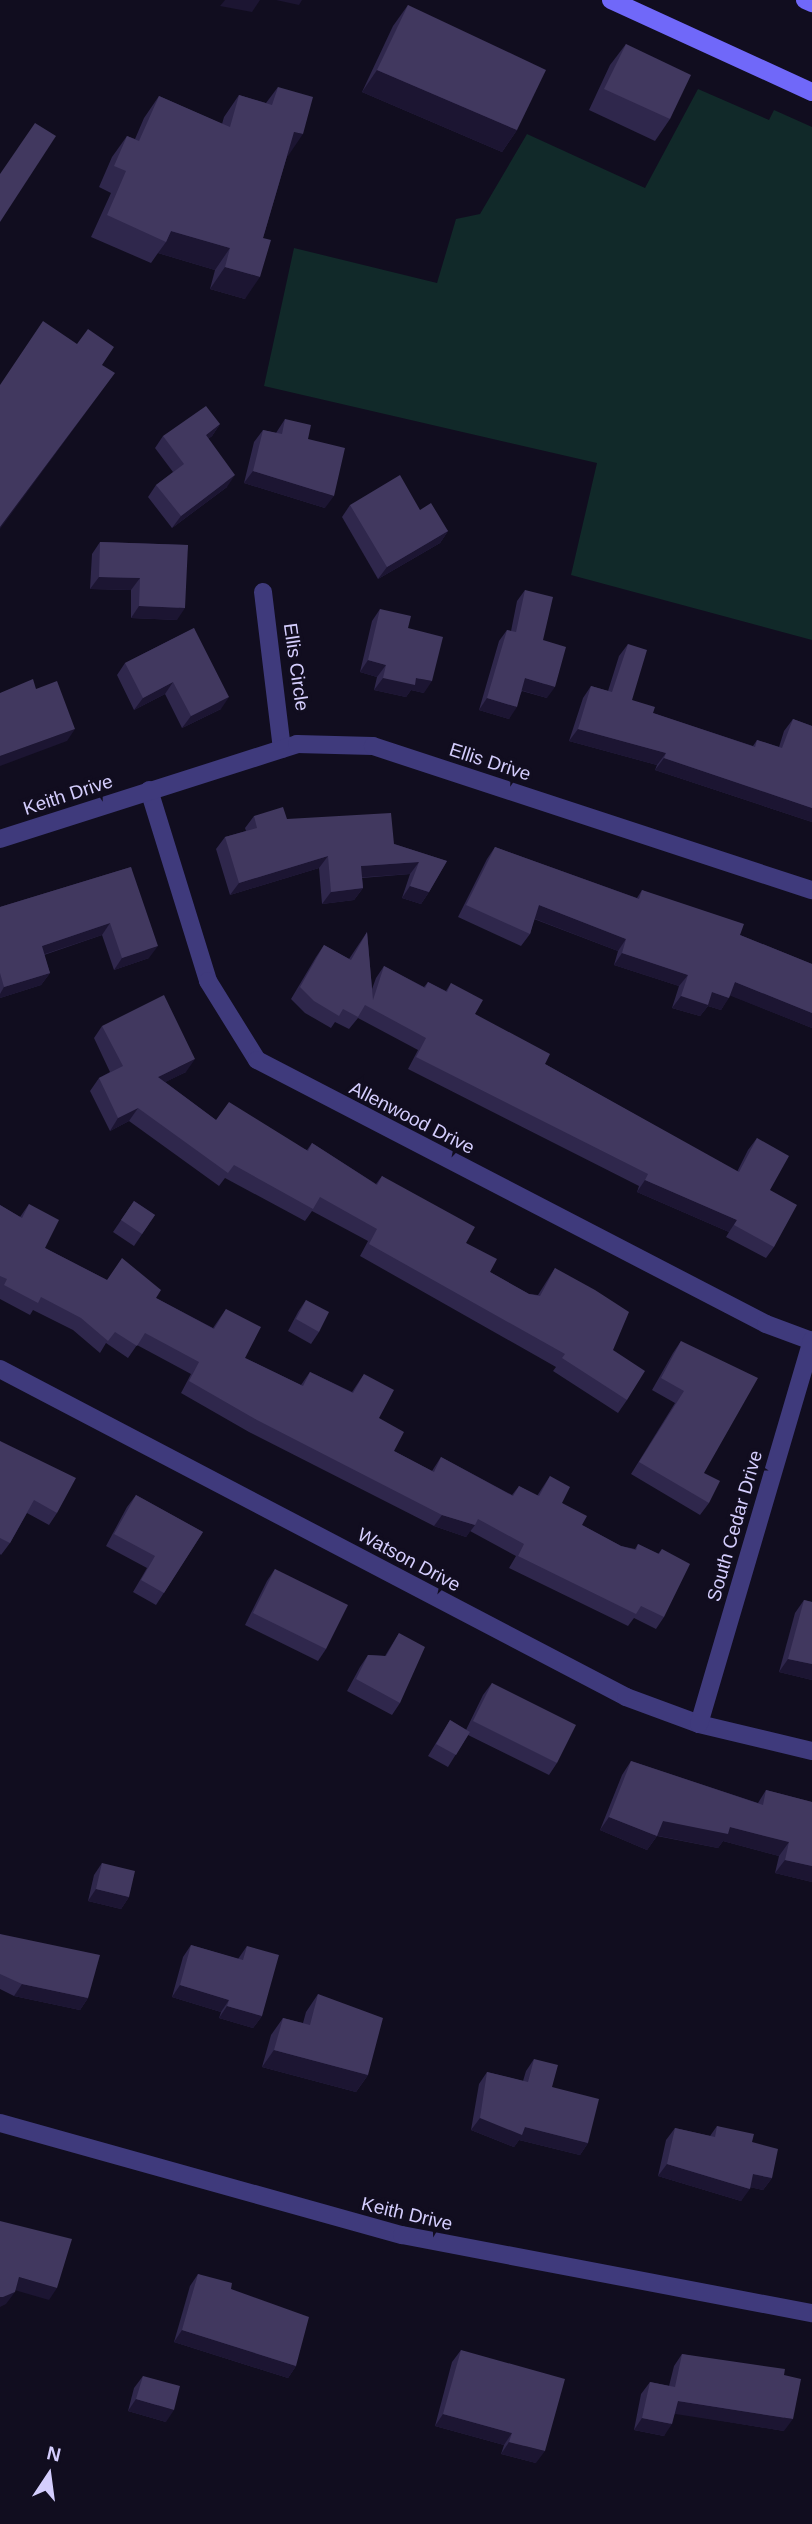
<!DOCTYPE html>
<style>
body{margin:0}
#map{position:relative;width:812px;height:2524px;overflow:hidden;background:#110d1f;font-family:Arial,sans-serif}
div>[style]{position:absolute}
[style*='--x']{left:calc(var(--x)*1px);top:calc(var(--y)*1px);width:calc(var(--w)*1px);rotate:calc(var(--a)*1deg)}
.green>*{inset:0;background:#112929}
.street>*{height:18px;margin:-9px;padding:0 9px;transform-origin:9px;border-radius:9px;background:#3f3a7c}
.secondary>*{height:18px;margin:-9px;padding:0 9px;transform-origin:9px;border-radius:9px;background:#7068f9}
.wall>*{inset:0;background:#2f274c}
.shaded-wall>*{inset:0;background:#1c1532}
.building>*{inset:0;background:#41385f}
span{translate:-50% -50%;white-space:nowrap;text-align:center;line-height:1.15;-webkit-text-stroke:7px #110d1f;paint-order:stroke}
.street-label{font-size:19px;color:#d4cdfd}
.north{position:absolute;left:14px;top:2440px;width:70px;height:70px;-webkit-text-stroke:5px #110d1f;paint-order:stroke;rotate:13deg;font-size:19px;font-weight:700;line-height:28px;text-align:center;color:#d4cdfd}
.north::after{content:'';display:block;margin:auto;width:24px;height:32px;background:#d4cdfd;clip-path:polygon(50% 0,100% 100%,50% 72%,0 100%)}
</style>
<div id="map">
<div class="green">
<i style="clip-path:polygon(698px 89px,769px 120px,774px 110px,812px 127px,812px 640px,571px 575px,597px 463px,264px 386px,294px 248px,437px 283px,456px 219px,480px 214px,527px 134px,645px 188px)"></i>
</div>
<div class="street">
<i style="--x:263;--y:592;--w:158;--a:83.1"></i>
<i style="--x:149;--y:790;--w:200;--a:72.8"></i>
<i style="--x:208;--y:981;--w:93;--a:58.2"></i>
<i style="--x:257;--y:1060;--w:573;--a:27.41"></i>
<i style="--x:766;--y:1324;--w:49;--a:20.3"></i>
<i style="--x:0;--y:839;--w:312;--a:-17.7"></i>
<i style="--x:297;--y:744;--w:76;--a:1.5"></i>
<i style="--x:373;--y:746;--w:462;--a:18.2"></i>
<i style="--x:0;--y:1369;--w:707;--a:27.65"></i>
<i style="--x:626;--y:1697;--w:78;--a:20.3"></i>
<i style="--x:699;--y:1724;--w:116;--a:13.4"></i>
<i style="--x:699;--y:1724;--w:400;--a:-73.6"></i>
<i style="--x:0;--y:2123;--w:417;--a:15.6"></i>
<i style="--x:402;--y:2235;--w:417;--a:10.8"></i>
</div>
<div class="secondary">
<i style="--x:611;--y:0;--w:221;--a:24.6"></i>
<i style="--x:805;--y:0;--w:8;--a:23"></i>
</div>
<div class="wall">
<i style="clip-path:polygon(408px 5px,517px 130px,502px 152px,362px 92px,393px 26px)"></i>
<i style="clip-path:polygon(626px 44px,670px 119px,655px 141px,589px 110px,610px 65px)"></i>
<i style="clip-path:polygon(278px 87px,288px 156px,287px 156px,245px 299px,210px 289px,215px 270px,158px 253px,151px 263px,91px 237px,111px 193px,99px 187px,112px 157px,127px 136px,135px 139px,144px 118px,159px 96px,222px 124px,224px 117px,239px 95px,266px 103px)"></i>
<i style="clip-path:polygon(285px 419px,308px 439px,325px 508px,244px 483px,254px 442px,263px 430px,276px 433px)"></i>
<i style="clip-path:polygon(220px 424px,212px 436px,208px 439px,227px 487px,172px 528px,148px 497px,156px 485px,173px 472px,155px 448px,163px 436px)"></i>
<i style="clip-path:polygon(350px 505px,420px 510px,448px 531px,440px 543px,378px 579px,342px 517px)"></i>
<i style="clip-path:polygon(100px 542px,188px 545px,177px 620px,131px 618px,131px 590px,90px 589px,92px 554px)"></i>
<i style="clip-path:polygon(525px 590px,543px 640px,547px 698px,522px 691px,509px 719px,479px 710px,499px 641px,507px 630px,511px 631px,517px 601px)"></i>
<i style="clip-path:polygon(380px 609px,408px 628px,424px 693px,411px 690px,406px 697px,374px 690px,377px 677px,360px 672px,372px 621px)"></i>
<i style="clip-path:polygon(194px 628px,221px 709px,182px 728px,165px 694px,134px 710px,117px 675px,125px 663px)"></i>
<i style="clip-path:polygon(628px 644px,632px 700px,653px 713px,753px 746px,757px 740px,779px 747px,784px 731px,793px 719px,812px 726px,812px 822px,655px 770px,657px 765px,569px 741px,583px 698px,591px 686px,608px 691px,619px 656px)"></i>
<i style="clip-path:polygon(254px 816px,287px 819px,394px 844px,447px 861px,429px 892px,421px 904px,402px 898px,410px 874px,362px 878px,363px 888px,354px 900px,322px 904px,319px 868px,230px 895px,216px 849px,225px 837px,246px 831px,245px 828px)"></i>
<i style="clip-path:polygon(495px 847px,637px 898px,642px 890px,740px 935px,812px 964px,812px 1028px,730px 995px,721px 1010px,708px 1006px,700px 1016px,672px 1008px,679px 986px,614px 965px,618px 951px,534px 919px,530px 934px,521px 946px,458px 917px,487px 859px)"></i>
<i style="clip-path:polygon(131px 867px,149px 958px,114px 970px,102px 935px,44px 955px,50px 973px,41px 985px,0 998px,0 907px)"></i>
<i style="clip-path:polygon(367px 932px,372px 989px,376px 978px,384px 966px,424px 987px,428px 982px,446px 991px,451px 983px,475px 1014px,545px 1064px,737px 1172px,748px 1150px,757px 1138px,770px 1190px,774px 1247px,766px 1258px,726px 1237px,729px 1232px,637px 1192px,639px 1186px,408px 1069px,418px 1050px,358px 1018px,349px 1029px,335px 1022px,331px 1028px,305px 1013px,291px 999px,316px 957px,324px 945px,349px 959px)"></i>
<i style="clip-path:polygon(102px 1026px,186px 1072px,165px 1082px,216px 1120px,307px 1150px,312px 1143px,376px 1184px,382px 1176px,466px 1243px,490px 1272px,529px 1294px,538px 1295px,555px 1268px,613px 1350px,627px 1400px,618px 1413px,553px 1371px,556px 1367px,360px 1256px,368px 1241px,312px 1211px,305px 1221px,225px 1178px,219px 1186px,129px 1121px,110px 1131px,90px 1091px,99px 1078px,110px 1072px,94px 1038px)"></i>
<i style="clip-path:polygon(134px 1201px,155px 1215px,134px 1246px,113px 1232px)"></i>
<i style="clip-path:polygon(29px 1204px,45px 1248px,107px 1280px,156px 1298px,213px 1328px,226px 1309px,245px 1358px,301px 1385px,310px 1372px,352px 1392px,364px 1374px,379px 1418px,394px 1451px,432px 1471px,441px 1457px,512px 1495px,519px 1486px,537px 1496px,550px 1476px,562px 1503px,582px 1525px,621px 1546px,635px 1549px,638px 1544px,658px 1554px,662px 1549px,664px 1617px,656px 1629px,634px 1618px,628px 1626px,509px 1568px,516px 1556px,470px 1531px,466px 1537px,434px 1526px,249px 1432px,181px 1393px,191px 1374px,137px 1345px,128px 1358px,106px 1343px,100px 1353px,73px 1330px,33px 1310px,30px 1315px,0 1299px,0 1205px,20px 1217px)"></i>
<i style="clip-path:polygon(306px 1300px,319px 1332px,311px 1344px,288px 1331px,298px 1312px)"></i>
<i style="clip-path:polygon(681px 1341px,709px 1503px,700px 1515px,631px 1474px,675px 1403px,652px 1390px,673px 1353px)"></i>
<i style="clip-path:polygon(0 1441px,57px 1513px,49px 1525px,27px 1513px,10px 1543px,1px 1555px,0 1554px)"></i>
<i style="clip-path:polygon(136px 1495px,203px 1532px,156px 1605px,133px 1592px,147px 1568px,106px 1546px,127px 1507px)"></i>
<i style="clip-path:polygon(275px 1569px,326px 1649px,318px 1661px,245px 1625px,267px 1581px)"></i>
<i style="clip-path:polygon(804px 1600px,812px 1602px,812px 1680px,779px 1672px,795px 1613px)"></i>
<i style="clip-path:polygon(399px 1633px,400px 1703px,392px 1715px,347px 1691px,360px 1667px,368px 1655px,385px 1656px)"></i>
<i style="clip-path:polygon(492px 1683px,557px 1763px,549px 1775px,468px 1735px,448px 1767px,428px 1756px,450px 1720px,466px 1730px,483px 1695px)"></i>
<i style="clip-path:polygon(631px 1761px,758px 1803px,766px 1790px,812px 1802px,812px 1882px,775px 1873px,779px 1856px,723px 1841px,718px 1848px,657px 1836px,647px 1850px,600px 1830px,622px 1775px)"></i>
<i style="clip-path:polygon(102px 1863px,129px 1897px,121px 1909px,88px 1901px,94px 1875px)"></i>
<i style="clip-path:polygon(0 1934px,88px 1998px,80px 2010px,14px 1996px,0 1989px)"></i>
<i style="clip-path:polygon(191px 1945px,238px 1959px,247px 1946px,262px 2016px,253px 2028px,219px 2018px,221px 2012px,172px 1997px,183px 1957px)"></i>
<i style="clip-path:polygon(318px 1994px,368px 2075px,356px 2092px,262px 2067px,271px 2035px,283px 2018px,303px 2023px,306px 2012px)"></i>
<i style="clip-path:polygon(534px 2059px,588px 2143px,580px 2155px,519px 2140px,514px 2147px,471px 2130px,479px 2084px,487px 2072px,523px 2081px,526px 2071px)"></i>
<i style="clip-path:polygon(717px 2126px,752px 2142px,772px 2178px,763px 2190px,750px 2187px,741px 2201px,658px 2176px,666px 2140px,675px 2128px,710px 2136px)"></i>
<i style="clip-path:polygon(198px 2274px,231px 2289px,296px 2366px,288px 2378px,174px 2342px,190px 2286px)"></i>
<i style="clip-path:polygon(461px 2350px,536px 2463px,501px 2454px,504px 2445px,435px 2426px,452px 2362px)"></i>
<i style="clip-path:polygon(682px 2354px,784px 2375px,784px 2431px,675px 2413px,664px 2436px,634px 2430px,641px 2394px,650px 2382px,669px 2386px,674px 2366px)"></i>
<i style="clip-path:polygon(143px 2376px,166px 2422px,128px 2411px,134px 2388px)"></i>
</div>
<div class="shaded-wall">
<i style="clip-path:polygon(225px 0,260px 0,252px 12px,220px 6px)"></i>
<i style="clip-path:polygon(276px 0,302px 0,299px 5px)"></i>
<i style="clip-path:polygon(377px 70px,517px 130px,502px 152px,362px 92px)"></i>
<i style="clip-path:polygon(294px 132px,303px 134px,288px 156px,278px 153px)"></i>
<i style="clip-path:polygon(171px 231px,230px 248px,215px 270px,158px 253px,166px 242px)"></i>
<i style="clip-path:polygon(225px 267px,260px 277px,245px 299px,210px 289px)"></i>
<i style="clip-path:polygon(115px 373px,101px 392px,0 529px,0 527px)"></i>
<i style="clip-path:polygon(220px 424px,212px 436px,197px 447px,206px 435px)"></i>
<i style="clip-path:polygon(253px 471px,334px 496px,325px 508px,244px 483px)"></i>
<i style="clip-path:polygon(235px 475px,227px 487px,172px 528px,181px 516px)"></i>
<i style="clip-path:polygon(448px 531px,440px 543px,378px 579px,387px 567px)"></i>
<i style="clip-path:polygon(99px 577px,140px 578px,131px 590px,90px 589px)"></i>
<i style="clip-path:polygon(139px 606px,185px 608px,177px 620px,131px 618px)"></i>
<i style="clip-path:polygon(368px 660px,386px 665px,377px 677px,360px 672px)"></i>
<i style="clip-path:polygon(383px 678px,416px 678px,432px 681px,424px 693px,411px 690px,406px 697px,374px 690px)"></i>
<i style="clip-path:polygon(525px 678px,555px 687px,547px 698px,517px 689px)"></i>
<i style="clip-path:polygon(173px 682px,165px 694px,134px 710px,143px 698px)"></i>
<i style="clip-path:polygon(229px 697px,221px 709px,182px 728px,191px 716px)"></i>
<i style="clip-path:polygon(487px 698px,517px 707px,509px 719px,479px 710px)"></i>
<i style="clip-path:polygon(75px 729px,67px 741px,0 766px,0 756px)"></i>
<i style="clip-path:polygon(578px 729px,666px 753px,657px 765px,569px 741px)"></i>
<i style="clip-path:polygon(664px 758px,812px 808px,812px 822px,655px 770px)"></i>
<i style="clip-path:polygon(328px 856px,319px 868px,230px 895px,239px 883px)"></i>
<i style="clip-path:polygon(419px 862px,410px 874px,352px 878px,361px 866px)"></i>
<i style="clip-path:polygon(410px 886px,429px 892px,421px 904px,402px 898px)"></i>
<i style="clip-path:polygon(363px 888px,354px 900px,322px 904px,331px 892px)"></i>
<i style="clip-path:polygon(539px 905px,626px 939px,618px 951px,530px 917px)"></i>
<i style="clip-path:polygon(110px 923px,102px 935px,33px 958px,42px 946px)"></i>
<i style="clip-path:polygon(158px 946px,149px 958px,114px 970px,122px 958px)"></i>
<i style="clip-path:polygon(622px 953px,688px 975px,679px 986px,614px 965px)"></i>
<i style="clip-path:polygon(50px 973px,41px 985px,0 998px,0 994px,4px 987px)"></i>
<i style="clip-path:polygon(735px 982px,812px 1013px,812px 1028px,726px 994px)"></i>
<i style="clip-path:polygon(712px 992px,729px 998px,721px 1010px,708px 1006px,700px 1016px,672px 1008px,681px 996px)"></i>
<i style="clip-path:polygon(195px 1059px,186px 1072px,149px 1090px,158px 1077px)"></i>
<i style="clip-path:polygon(138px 1108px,129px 1121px,110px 1131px,118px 1118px)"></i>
<i style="clip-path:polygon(645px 1180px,737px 1220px,729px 1232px,637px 1192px)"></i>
<i style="clip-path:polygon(442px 1515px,475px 1525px,466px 1537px,434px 1526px)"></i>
<i style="clip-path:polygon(788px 1659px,812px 1664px,812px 1680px,779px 1672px)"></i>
<i style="clip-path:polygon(609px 1817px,657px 1836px,647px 1850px,600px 1830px)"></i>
<i style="clip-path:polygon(663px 1821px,730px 1827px,789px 1842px,779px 1856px,723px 1841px,718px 1848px,654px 1835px)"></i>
<i style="clip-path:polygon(785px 1860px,812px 1866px,812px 1882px,775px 1873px)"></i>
<i style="clip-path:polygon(96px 1889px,129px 1897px,121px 1909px,88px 1901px)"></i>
<i style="clip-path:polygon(22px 1984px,88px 1998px,80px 2010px,14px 1996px)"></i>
<i style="clip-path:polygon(180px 1985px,229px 2000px,221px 2012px,172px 1997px)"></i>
<i style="clip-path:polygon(227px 2006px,262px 2016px,253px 2028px,219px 2018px)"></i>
<i style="clip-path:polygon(274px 2050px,368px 2075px,356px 2092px,262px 2067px)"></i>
<i style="clip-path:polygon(480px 2118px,525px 2127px,588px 2143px,580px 2155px,519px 2140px,514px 2147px,471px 2130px)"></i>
<i style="clip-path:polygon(667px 2164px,750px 2189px,741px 2201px,658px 2176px)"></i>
<i style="clip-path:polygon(753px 2174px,772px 2178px,763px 2190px,744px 2186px)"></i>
<i style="clip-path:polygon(19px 2277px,57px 2288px,49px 2300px,11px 2289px)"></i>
<i style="clip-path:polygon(15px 2292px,6px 2304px,0 2307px,0 2297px)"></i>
<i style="clip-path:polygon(182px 2330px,296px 2366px,288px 2378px,174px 2342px)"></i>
<i style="clip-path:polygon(136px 2399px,174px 2410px,166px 2422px,128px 2411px)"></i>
<i style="clip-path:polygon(678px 2401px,793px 2419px,784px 2431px,669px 2413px)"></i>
<i style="clip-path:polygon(443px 2414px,512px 2433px,504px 2445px,435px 2426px)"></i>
<i style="clip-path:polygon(642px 2418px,672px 2424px,664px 2436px,634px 2430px)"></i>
<i style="clip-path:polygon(509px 2442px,545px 2451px,536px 2463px,501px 2454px)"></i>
</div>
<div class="building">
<i style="clip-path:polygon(408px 5px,546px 70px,517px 130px,377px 70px)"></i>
<i style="clip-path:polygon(626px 44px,691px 75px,670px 119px,604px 89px)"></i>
<i style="clip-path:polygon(278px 87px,313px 97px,303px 134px,294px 132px,263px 238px,271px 240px,260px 277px,225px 267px,230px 248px,171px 231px,166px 242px,107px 215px,126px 171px,114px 166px,127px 136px,139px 141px,159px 96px,230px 127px,239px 95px,272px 105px)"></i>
<i style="clip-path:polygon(35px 123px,56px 136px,0 222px,0 174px)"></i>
<i style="clip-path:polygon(43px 321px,77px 344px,88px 329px,114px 347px,102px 365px,115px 373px,0 527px,0 385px)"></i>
<i style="clip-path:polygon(206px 406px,220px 424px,206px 435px,235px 475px,181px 516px,156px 485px,184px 464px,163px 436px)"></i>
<i style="clip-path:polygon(285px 419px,311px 425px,308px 439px,345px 448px,334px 496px,253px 471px,263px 430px,282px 434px)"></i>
<i style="clip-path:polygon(400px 475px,420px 510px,431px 503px,448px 531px,387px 567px,350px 505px)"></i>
<i style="clip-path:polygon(100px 542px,188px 545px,185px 608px,139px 606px,140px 578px,99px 577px)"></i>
<i style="clip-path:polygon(525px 590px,553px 597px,543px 640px,566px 647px,555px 687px,525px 678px,517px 707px,487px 698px,507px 630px,516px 632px)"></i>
<i style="clip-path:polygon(380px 609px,411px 616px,408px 628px,443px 637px,432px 681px,416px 678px,415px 685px,383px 678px,386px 665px,368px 660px)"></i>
<i style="clip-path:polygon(194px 628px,229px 697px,191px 716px,173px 682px,143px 698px,125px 663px)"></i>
<i style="clip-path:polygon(628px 644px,647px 650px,632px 700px,655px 707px,653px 713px,755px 747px,757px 740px,782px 748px,793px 719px,812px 726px,812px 808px,664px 758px,666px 753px,578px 729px,591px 686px,612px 692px)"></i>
<i style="clip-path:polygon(33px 679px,36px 689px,57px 681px,75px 729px,0 756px,0 693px)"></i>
<i style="clip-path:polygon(283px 807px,287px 819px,391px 813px,394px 844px,447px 861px,429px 892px,410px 886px,419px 862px,361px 866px,363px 888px,331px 892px,328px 856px,239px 883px,225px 837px,257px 828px,254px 816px)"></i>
<i style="clip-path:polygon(495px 847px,639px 899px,642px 890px,744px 924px,740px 935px,812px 964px,812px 1013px,735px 982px,729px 998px,712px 992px,708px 1005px,681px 996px,688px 975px,622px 953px,626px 939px,539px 905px,530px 934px,466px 905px)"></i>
<i style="clip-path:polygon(131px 867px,158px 946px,122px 958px,110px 923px,42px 946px,50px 973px,4px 987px,0 973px,0 907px)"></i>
<i style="clip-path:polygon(367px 932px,373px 1000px,384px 966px,425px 988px,428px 982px,447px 992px,451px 983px,483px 1000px,475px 1014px,550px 1054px,545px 1064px,739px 1172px,757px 1138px,789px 1156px,770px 1190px,797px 1205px,774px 1247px,734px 1225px,737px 1220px,645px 1180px,648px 1174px,416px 1057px,426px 1038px,365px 1005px,358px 1017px,343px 1009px,339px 1016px,314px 1001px,300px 987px,324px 945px,351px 960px)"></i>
<i style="clip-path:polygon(164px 995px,195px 1059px,158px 1077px,216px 1120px,229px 1102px,308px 1151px,312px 1143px,377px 1185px,382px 1176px,475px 1227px,466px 1243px,497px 1259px,490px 1272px,529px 1294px,540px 1296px,555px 1268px,595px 1290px,629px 1312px,613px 1350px,645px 1371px,627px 1400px,562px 1358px,565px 1354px,369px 1244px,377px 1229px,320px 1197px,313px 1209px,234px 1165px,228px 1173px,138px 1108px,118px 1118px,99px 1078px,123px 1066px,102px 1026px)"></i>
<i style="clip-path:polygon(134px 1201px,155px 1215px,142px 1234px,121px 1220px)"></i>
<i style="clip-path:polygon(29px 1204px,59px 1220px,45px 1248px,107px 1280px,122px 1258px,161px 1290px,156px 1298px,214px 1329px,226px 1309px,261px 1327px,245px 1358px,303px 1386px,310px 1372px,353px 1393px,364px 1374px,394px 1390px,379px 1418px,404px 1432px,394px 1451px,434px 1472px,441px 1457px,513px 1496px,519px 1486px,539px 1496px,550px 1476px,570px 1487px,562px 1503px,587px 1516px,582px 1525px,621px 1546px,636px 1550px,638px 1544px,659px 1554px,662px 1549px,690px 1564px,664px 1617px,641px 1606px,636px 1614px,518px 1556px,524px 1544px,478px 1519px,475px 1525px,442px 1515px,257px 1420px,189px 1381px,199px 1362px,145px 1333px,137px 1346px,115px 1332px,108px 1341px,81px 1318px,41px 1297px,38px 1303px,4px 1285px,7px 1279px,0 1276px,0 1205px,22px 1218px)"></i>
<i style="clip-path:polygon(306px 1300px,329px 1312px,319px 1332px,296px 1319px)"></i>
<i style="clip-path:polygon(681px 1341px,758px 1378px,704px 1473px,720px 1481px,709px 1503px,639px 1462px,684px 1391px,661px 1378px)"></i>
<i style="clip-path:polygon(0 1441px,76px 1478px,57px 1513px,34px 1500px,10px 1543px,0 1538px)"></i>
<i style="clip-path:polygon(136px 1495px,203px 1532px,164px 1593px,141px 1580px,155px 1556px,114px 1534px)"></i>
<i style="clip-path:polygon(275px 1569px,348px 1605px,326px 1649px,253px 1613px)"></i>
<i style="clip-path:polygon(804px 1600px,812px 1602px,812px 1664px,788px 1659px)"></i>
<i style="clip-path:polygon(399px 1633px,425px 1647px,400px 1703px,356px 1679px,368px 1655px,386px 1656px)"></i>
<i style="clip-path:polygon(492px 1683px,576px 1725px,557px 1763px,473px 1721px)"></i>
<i style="clip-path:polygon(450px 1720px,470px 1732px,456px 1755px,436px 1744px)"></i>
<i style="clip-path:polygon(631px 1761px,763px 1805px,766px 1790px,812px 1802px,812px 1866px,785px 1860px,789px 1842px,730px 1827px,728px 1834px,663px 1821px,657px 1836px,609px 1817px)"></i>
<i style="clip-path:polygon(102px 1863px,135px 1871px,129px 1897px,96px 1889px)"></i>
<i style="clip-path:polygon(0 1934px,100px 1955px,88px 1998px,22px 1984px,0 1974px)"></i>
<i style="clip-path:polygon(191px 1945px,243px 1960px,247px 1946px,279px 1955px,262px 2016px,227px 2006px,229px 2000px,180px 1985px)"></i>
<i style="clip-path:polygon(318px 1994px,383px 2018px,368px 2075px,274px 2050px,283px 2018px,310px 2025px)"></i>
<i style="clip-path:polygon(534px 2059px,558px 2065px,552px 2087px,599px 2099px,588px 2143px,525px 2127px,522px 2135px,480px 2118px,487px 2072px,528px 2082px)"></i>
<i style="clip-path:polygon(717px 2126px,754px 2134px,752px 2142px,778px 2149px,772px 2178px,753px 2174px,750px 2189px,667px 2164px,675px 2128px,715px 2137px)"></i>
<i style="clip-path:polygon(0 2221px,72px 2239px,57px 2288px,19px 2277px,15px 2292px,3px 2297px,0 2297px)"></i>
<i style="clip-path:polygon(198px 2274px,232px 2283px,231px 2289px,309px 2317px,296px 2366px,182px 2330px)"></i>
<i style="clip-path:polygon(461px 2350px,565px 2379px,545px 2451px,509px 2442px,512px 2433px,443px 2414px)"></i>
<i style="clip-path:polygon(682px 2354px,785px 2369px,784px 2375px,801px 2379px,793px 2419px,678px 2401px,672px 2424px,642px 2418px,650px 2382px,675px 2387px)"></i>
<i style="clip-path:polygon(143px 2376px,180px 2386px,174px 2410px,136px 2399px)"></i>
</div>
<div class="street-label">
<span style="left:296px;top:667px;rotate:82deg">Ellis Circle</span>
<span style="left:490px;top:762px;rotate:18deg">Ellis Drive</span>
<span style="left:68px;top:795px;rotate:-18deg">Keith Drive</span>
<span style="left:412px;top:1118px;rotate:27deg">Allenwood Drive</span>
<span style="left:735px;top:1526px;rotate:-74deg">South Cedar Drive</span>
<span style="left:409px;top:1560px;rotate:28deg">Watson Drive</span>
<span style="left:407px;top:2214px;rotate:13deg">Keith Drive</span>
</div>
<div class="north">N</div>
</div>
